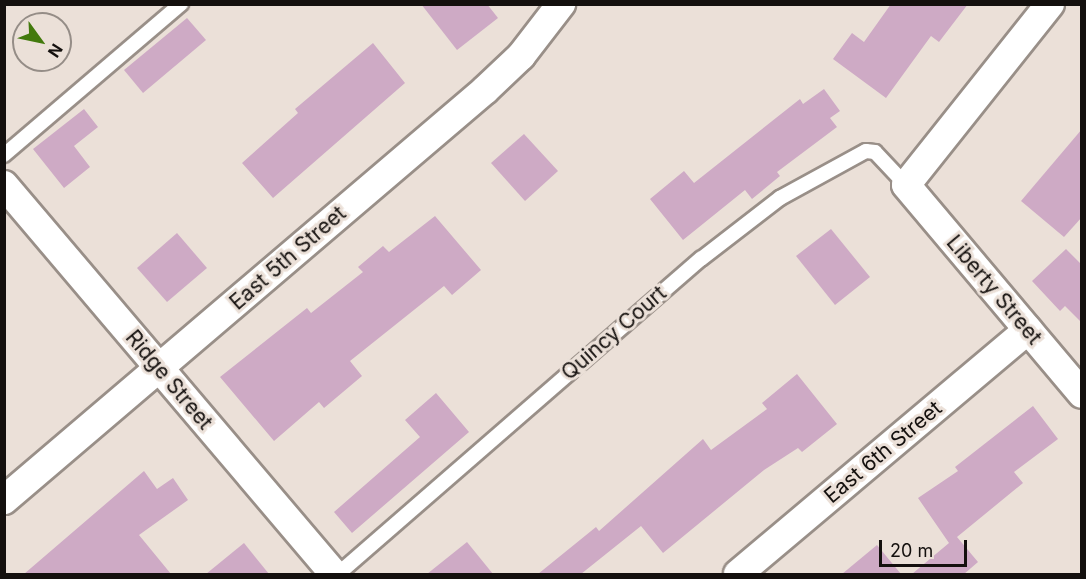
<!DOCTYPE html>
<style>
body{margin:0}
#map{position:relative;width:1086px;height:579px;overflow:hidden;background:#ebe0d8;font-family:Inter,sans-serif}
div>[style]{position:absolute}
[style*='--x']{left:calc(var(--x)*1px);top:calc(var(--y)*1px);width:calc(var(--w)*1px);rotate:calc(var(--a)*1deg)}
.building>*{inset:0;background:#ceaac5}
.roads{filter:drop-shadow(2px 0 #998f88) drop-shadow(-2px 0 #998f88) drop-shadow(0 2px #998f88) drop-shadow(0 -2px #998f88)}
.service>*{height:14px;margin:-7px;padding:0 7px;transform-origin:7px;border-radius:7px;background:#fff}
.minor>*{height:28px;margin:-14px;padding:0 14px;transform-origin:14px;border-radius:14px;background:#fff}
span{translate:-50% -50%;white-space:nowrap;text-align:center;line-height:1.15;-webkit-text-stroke:6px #ebe0d8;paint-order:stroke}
.street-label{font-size:21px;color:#14100e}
.frame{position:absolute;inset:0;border:6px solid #14100e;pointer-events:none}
.north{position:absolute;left:12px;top:12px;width:60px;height:60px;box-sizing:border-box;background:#ebe0d8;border:2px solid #958d87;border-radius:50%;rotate:123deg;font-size:16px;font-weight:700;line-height:24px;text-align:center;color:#14100e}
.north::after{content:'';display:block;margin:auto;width:21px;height:27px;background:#437a0d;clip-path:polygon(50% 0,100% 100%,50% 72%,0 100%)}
.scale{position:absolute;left:879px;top:540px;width:88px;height:27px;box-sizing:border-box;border:3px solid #14100e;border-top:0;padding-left:8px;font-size:18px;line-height:21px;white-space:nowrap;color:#14100e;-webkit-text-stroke:4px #ebe0d8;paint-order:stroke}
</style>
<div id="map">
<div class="building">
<i style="clip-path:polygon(421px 4px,487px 4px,498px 18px,457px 50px)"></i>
<i style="clip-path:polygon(891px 4px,968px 4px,939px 42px,931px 36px,886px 98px,833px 59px,852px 33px,864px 42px)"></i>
<i style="clip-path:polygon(187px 18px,206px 40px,143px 93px,124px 70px)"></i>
<i style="clip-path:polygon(373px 43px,405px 83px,273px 198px,242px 163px,298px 113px,295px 109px)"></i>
<i style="clip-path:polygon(824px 89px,840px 111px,830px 118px,837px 127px,777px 172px,780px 176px,752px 199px,745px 190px,683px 240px,650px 199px,684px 171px,694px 183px,800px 99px,803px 104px)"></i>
<i style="clip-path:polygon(84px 109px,98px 127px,74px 146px,90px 167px,64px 188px,33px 149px)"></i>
<i style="clip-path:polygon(1082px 129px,1082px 217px,1064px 237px,1021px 201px)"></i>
<i style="clip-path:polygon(524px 134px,558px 171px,525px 201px,491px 163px)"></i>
<i style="clip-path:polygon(435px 216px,481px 270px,452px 295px,444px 286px,350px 361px,362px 376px,324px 408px,319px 402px,274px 441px,220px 377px,307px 308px,311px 313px,363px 272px,358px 267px,383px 246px,389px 252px)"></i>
<i style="clip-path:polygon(831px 229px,870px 277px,835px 305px,796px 256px)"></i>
<i style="clip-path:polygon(177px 233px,207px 268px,167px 302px,137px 268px)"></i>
<i style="clip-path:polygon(1066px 249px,1082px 265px,1082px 323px,1065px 306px,1060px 311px,1032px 281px)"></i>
<i style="clip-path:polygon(797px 374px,837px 424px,802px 452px,798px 448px,764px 470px,663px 553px,641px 526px,581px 574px,538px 574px,596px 527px,599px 531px,703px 439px,711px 450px,767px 409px,762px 403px)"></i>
<i style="clip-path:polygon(436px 393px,469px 432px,352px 533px,334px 512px,420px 437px,405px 420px)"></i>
<i style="clip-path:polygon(1033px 406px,1058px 439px,1014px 472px,1023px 483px,957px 537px,978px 562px,964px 574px,912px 574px,949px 543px,918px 498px,958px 471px,955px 467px)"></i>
<i style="clip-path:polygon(144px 471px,157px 489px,173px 478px,188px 500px,139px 535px,171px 574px,24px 574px)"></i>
<i style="clip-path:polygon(467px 542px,493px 574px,427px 574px)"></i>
<i style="clip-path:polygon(244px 543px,269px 574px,206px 574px)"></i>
<i style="clip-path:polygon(877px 545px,901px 574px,842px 574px)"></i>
</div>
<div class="roads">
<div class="service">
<i style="--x:4;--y:155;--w:233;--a:-40.5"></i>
<i style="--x:338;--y:574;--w:481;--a:-41"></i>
<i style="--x:701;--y:259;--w:100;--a:-37.7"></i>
<i style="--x:780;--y:198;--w:98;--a:-28.7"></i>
<i style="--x:866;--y:151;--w:9;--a:6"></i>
<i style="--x:875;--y:152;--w:45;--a:46.8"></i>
</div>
<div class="minor">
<i style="--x:1050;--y:4;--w:231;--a:128.5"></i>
<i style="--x:906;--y:185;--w:273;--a:49.9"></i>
<i style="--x:4;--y:185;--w:510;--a:49.69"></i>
<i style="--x:4;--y:500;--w:632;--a:-40.44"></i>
<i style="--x:485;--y:90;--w:50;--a:-43.4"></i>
<i style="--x:521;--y:56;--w:66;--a:-52.4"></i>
<i style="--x:738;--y:574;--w:379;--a:-40.1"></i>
</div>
</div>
<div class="street-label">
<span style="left:288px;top:258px;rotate:-41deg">East 5th Street</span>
<span style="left:994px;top:290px;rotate:50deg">Liberty Street</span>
<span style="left:614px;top:333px;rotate:-41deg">Quincy Court</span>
<span style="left:169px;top:380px;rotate:50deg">Ridge Street</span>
<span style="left:883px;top:452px;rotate:-40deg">East 6th Street</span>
</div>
<div class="frame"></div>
<div class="north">N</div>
<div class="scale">20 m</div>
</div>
